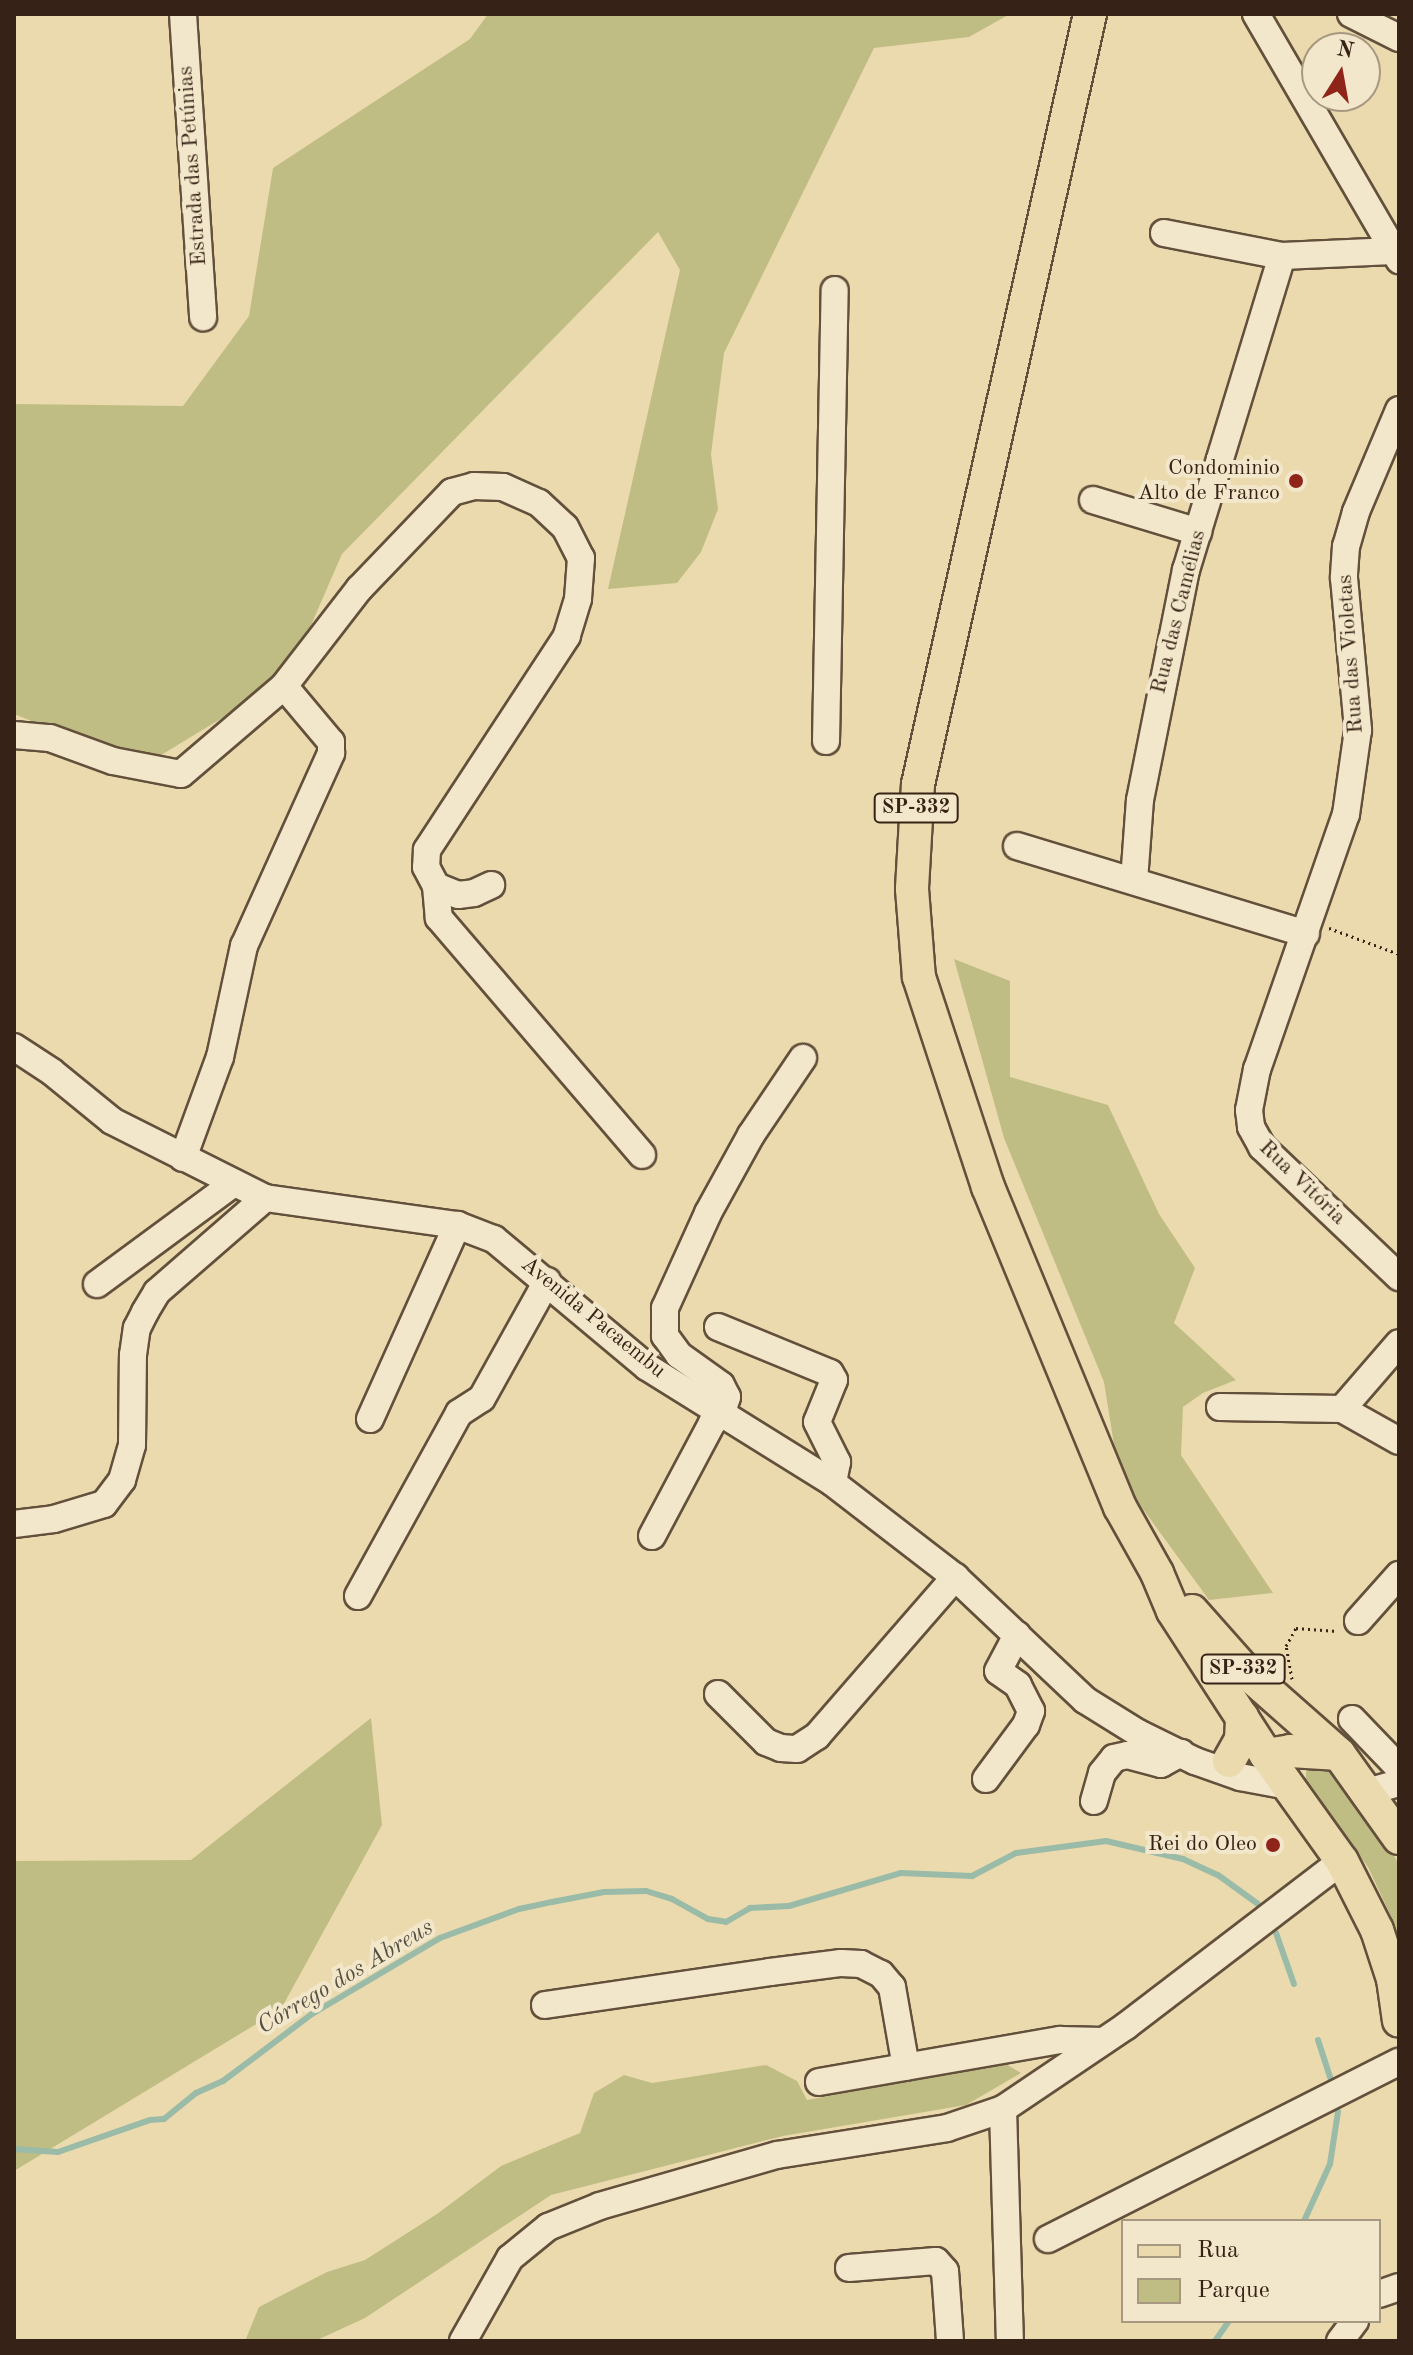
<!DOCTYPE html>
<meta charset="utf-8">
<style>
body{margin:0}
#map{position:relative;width:1413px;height:2355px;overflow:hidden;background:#ebdaad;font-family:"Old Standard TT",serif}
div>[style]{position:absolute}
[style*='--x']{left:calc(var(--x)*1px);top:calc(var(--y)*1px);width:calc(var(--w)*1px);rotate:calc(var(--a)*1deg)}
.green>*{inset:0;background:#c0bd84}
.stream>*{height:6px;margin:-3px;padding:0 3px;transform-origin:3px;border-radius:3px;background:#99bba8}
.path>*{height:3px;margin-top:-1.5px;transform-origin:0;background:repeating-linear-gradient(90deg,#362216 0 2px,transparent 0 6px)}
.roads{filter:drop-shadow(2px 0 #63503c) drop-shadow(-2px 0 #63503c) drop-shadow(0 2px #63503c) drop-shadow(0 -2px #63503c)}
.minor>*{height:26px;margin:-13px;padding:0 13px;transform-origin:13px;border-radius:13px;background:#f2e7ca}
.major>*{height:32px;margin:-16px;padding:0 16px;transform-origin:16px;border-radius:16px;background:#ebdaad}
.dots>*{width:22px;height:22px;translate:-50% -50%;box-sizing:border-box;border:4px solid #f2e7ca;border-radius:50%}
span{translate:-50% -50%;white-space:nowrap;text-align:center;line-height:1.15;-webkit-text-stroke:8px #f2e7ca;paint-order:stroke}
.shield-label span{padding:2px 6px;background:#f2e7ca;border:2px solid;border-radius:6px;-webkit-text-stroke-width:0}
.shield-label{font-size:20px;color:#362216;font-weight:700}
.street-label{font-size:22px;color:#362216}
.poi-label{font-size:22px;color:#362216}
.right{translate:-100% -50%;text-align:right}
.water-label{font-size:24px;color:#545042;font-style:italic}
.frame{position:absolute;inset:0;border:16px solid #362216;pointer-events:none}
.legend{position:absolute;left:1121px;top:2219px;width:260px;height:104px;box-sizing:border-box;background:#f2e7ca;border:2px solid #a79882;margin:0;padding:10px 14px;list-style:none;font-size:24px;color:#362216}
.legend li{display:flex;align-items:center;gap:16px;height:40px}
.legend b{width:40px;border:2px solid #a79882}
.north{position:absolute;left:1301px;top:32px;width:80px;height:80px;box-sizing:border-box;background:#f2e7ca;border:2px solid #a79882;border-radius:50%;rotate:11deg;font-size:22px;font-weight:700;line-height:32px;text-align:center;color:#362216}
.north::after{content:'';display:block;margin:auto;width:28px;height:36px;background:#8f2418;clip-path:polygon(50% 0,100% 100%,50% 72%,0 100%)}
</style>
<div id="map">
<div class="green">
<i style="clip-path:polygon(488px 14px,1010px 14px,969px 37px,874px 48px,724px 353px,711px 454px,718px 509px,701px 552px,677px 583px,608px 589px,680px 270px,658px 232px,342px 554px,288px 678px,143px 766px,14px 714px,14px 404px,183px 406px,249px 316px,273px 168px,470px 39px)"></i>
<i style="clip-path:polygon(954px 959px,1010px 981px,1010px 1077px,1108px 1105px,1159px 1214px,1195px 1268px,1174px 1323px,1236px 1380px,1203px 1393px,1183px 1407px,1181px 1455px,1273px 1593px,1209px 1600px,1119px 1476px,1104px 1382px,1004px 1138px)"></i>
<i style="clip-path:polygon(371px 1718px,382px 1825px,281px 2009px,14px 2171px,14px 1861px,191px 1860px)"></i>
<i style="clip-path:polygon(1311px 1764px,1328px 1765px,1388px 1844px,1399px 1865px,1399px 1943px,1390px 1914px,1368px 1867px,1306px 1783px,1306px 1772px)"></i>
<i style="clip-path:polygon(1004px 2063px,1021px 2073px,966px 2105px,783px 2136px,551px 2195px,365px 2318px,315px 2341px,245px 2341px,259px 2307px,327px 2272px,365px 2260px,437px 2214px,501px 2166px,580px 2133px,594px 2093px,624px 2075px,652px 2083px,766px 2065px,797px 2081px,807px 2100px)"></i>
</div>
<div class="stream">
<i style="--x:1276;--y:1933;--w:54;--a:70.6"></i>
<i style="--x:1318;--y:2040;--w:40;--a:72"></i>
<i style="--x:14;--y:2149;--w:44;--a:3.9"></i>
<i style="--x:58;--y:2152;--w:97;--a:-19.2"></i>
<i style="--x:150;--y:2120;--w:14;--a:-4"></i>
<i style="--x:164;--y:2119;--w:41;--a:-39.1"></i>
<i style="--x:196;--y:2093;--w:30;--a:-24"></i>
<i style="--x:223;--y:2081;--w:111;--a:-37"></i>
<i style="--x:312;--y:2014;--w:149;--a:-30.7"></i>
<i style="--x:440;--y:1938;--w:84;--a:-20.2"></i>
<i style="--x:519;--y:1909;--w:34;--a:-12"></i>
<i style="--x:552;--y:1902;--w:53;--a:-10.9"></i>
<i style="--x:604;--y:1892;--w:42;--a:-1.4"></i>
<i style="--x:646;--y:1891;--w:27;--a:17"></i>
<i style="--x:672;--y:1899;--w:41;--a:29.1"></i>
<i style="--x:708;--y:1919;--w:18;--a:9"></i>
<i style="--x:726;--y:1922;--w:28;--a:-30"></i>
<i style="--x:750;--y:1908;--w:39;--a:-3"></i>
<i style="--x:789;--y:1906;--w:117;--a:-16.4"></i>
<i style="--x:901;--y:1873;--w:71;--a:2.4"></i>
<i style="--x:972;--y:1876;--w:50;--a:-27.6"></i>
<i style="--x:1016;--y:1853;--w:91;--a:-7.6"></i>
<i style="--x:1106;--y:1841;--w:79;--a:13.2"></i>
<i style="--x:1183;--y:1859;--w:38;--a:25"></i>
<i style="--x:1218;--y:1875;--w:49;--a:35.9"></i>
<i style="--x:1304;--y:2221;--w:63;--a:-65.5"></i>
<i style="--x:1330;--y:2164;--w:53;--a:-81.3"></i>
<i style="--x:1215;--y:2341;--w:24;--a:-55"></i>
</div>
<div class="path">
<i style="--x:1329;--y:928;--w:75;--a:20.4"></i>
<i style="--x:1292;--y:1679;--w:34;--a:-100"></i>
<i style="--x:1286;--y:1646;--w:21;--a:-61"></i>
<i style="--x:1296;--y:1628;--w:41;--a:4.2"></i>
</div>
<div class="roads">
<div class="minor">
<i style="--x:183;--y:14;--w:304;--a:86.2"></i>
<i style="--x:1256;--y:14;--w:285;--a:59.8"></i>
<i style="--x:1351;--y:14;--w:54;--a:26.6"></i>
<i style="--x:1164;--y:233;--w:120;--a:11"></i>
<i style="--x:1282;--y:256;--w:111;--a:-2.6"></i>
<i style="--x:1399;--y:410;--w:111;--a:112.9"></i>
<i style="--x:1356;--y:512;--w:35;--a:106"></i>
<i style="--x:1346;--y:546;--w:32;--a:94"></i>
<i style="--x:1344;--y:578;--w:153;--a:84.7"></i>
<i style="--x:1358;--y:730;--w:85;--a:98.1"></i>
<i style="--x:1346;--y:814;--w:270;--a:109.2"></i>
<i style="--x:1257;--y:1069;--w:42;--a:101"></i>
<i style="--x:1249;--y:1110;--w:17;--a:83"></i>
<i style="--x:1251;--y:1127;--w:23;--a:61"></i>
<i style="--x:1262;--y:1147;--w:189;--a:43.5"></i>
<i style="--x:1093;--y:500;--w:110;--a:16.9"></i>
<i style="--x:14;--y:735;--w:36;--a:5"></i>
<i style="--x:50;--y:738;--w:67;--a:20.1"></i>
<i style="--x:113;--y:761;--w:69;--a:10.8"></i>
<i style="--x:181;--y:774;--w:135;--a:-40.5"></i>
<i style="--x:284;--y:686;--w:123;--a:-52.3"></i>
<i style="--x:359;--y:589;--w:134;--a:-46.2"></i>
<i style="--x:452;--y:492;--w:23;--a:-15"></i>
<i style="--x:474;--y:486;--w:29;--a:2"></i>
<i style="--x:503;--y:487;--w:39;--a:24"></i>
<i style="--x:539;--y:503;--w:35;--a:43"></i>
<i style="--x:565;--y:527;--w:35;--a:63"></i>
<i style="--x:581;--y:558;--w:41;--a:94.2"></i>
<i style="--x:578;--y:599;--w:39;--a:107"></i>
<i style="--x:567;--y:636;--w:256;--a:123.2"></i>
<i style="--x:427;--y:850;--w:17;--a:93"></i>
<i style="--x:426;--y:867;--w:21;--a:62"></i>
<i style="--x:436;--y:886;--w:24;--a:22"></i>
<i style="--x:458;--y:895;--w:16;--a:-7"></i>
<i style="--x:474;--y:893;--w:19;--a:-25"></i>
<i style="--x:826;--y:741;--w:451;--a:-88.9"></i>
<i style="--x:1017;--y:846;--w:302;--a:16.9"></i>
<i style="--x:1134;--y:881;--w:81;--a:-85.8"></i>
<i style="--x:1140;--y:800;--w:235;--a:-78.7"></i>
<i style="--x:1186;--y:570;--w:328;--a:-73"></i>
<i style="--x:436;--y:886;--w:32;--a:85"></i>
<i style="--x:439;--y:918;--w:312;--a:49.4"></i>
<i style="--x:14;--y:1047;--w:45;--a:33.3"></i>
<i style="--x:52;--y:1072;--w:77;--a:39.2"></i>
<i style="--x:112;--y:1121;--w:171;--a:26.7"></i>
<i style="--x:265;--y:1198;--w:194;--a:8"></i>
<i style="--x:457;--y:1225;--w:40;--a:21"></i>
<i style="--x:494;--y:1239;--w:199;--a:39.9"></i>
<i style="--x:647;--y:1367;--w:219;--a:31.9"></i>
<i style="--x:833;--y:1483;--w:154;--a:37.6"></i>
<i style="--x:955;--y:1577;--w:179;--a:43.4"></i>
<i style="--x:1085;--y:1700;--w:62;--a:31.9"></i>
<i style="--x:1138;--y:1733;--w:64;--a:26.2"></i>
<i style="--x:1195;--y:1761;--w:48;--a:19.6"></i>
<i style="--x:1240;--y:1777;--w:49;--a:10.6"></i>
<i style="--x:183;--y:1158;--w:108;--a:-69.9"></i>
<i style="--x:220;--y:1057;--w:114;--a:-77.8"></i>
<i style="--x:244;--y:946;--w:212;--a:-65.7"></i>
<i style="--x:331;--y:753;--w:11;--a:-90"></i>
<i style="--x:331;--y:742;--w:73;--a:-130"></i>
<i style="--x:97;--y:1284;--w:170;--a:-36.4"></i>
<i style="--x:718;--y:1327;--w:121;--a:22.3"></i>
<i style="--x:830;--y:1373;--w:8;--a:60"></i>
<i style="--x:834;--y:1380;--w:45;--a:112"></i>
<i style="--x:817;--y:1422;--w:45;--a:63.4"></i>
<i style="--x:837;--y:1462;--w:21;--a:101"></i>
<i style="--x:1220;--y:1407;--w:122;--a:0.9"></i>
<i style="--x:1342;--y:1409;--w:65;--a:29.3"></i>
<i style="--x:1342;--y:1409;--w:87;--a:-49.2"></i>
<i style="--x:370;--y:1419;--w:213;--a:-65.8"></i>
<i style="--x:14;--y:1524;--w:40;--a:-7.1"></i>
<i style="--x:54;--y:1519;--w:52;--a:-16.7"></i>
<i style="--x:104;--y:1504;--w:30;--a:-53"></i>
<i style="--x:122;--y:1480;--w:36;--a:-74"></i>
<i style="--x:132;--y:1445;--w:90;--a:-89.4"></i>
<i style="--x:133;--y:1355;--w:27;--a:-82"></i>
<i style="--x:137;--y:1328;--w:18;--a:-63"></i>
<i style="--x:145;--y:1312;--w:23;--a:-59"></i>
<i style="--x:157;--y:1292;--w:143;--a:-41"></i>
<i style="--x:652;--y:1536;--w:128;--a:-62"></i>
<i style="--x:712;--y:1423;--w:14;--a:-45"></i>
<i style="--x:722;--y:1413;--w:17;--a:-73"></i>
<i style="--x:727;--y:1397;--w:13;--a:-117"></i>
<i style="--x:721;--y:1385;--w:52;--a:-144.5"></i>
<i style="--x:679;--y:1355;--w:24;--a:-126"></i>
<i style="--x:665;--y:1336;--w:28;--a:-90"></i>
<i style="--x:665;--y:1308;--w:104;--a:-65.6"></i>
<i style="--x:708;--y:1213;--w:89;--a:-61.1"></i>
<i style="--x:751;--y:1135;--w:93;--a:-56"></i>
<i style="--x:358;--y:1596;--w:209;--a:-61.1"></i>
<i style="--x:459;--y:1413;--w:27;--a:-33"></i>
<i style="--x:482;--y:1398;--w:134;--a:-60.9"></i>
<i style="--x:1358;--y:1621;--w:62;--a:-48.3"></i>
<i style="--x:718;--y:1694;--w:68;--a:45"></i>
<i style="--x:766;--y:1742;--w:16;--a:22"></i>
<i style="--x:781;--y:1748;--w:16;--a:4"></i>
<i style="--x:797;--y:1749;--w:24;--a:-33"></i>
<i style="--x:817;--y:1736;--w:211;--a:-49"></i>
<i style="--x:1352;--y:1719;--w:68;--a:46.2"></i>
<i style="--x:986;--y:1779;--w:67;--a:-53.5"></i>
<i style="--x:1026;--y:1725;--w:15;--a:-70"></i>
<i style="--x:1031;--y:1711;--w:29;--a:-117"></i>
<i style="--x:1018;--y:1685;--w:24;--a:-145"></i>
<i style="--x:998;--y:1671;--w:41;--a:-62.2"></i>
<i style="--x:1367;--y:1792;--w:33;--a:-16"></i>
<i style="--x:1094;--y:1801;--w:29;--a:-74"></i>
<i style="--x:1102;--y:1773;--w:19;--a:-51"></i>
<i style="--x:1114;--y:1758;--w:13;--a:-13"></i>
<i style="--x:1127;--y:1755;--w:35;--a:15"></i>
<i style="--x:1161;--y:1764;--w:23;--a:-29"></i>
<i style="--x:545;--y:2005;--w:227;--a:-8.3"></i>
<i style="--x:770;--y:1972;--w:72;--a:-7.2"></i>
<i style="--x:841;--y:1963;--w:20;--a:3"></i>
<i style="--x:861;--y:1964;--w:22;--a:27"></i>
<i style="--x:881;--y:1974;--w:17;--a:50"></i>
<i style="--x:892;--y:1987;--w:81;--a:80.1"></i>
<i style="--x:819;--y:2082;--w:245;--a:-9.9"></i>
<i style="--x:1060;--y:2040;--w:43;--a:1.3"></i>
<i style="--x:1003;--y:2109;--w:232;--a:88.3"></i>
<i style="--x:1048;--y:2239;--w:393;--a:-26.8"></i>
<i style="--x:849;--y:2268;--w:87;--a:-4.6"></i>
<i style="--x:936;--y:2261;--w:13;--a:48"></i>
<i style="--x:945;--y:2271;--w:70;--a:85.9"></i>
<i style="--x:1379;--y:2294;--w:21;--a:-19"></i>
<i style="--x:463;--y:2341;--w:95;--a:-60.5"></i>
<i style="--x:510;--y:2258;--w:49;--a:-39.2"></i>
<i style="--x:548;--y:2227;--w:56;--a:-22"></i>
<i style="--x:600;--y:2206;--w:184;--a:-16.1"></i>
<i style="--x:777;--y:2155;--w:172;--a:-9"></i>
<i style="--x:947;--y:2128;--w:59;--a:-18.7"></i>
<i style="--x:1003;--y:2109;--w:148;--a:-34"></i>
<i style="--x:1126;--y:2026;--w:272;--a:-37.4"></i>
<i style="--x:1340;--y:2341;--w:25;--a:-53"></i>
</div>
<div class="major">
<i style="--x:1090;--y:14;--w:789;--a:102.59"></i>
<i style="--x:918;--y:784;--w:105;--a:93.3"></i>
<i style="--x:912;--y:889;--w:88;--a:85.5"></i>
<i style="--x:919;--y:977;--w:221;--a:71.8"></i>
<i style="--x:988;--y:1187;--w:346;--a:67.6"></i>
<i style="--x:1120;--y:1507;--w:76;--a:60.7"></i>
<i style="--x:1157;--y:1573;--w:41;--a:67.2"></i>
<i style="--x:1173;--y:1611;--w:171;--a:57.1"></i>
<i style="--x:1266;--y:1755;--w:130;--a:54.4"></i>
<i style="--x:1342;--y:1861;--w:77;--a:63.1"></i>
<i style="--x:1377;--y:1930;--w:52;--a:71.9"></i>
<i style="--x:1393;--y:1979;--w:42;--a:81.9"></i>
<i style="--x:1192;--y:1611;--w:81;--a:48.5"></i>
<i style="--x:1246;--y:1672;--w:124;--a:41.4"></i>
<i style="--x:1339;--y:1754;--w:103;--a:54.5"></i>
<i style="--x:1266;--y:1755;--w:24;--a:-9"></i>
<i style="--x:1290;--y:1751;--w:49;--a:3.5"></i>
<i style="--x:1229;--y:1761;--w:25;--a:-61"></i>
<i style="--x:1241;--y:1739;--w:22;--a:-87"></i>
</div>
</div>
<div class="dots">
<i style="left:1296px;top:481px;background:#8f2418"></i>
<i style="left:1273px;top:1845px;background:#8f2418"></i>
</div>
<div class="shield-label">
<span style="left:916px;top:808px">SP-332</span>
<span style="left:1243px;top:1669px">SP-332</span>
</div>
<div class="street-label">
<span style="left:193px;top:166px;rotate:-94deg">Estrada das Petúnias</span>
<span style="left:1179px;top:612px;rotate:-76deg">Rua das Camélias</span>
<span style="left:1351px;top:654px;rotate:-94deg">Rua das Violetas</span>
<span style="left:1302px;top:1183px;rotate:44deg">Rua Vitória</span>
<span style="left:593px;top:1318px;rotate:39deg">Avenida Pacaembu</span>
</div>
<div class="poi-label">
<span class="right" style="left:1280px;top:481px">Condominio<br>Alto de Franco</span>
<span class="right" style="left:1257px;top:1845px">Rei do Oleo</span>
</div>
<div class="water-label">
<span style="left:346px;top:1978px;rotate:-31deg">Córrego dos Abreus</span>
</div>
<div class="frame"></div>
<ul class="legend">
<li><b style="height:10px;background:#ebdaad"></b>Rua</li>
<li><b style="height:22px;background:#c0bd84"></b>Parque</li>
</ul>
<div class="north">N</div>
</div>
